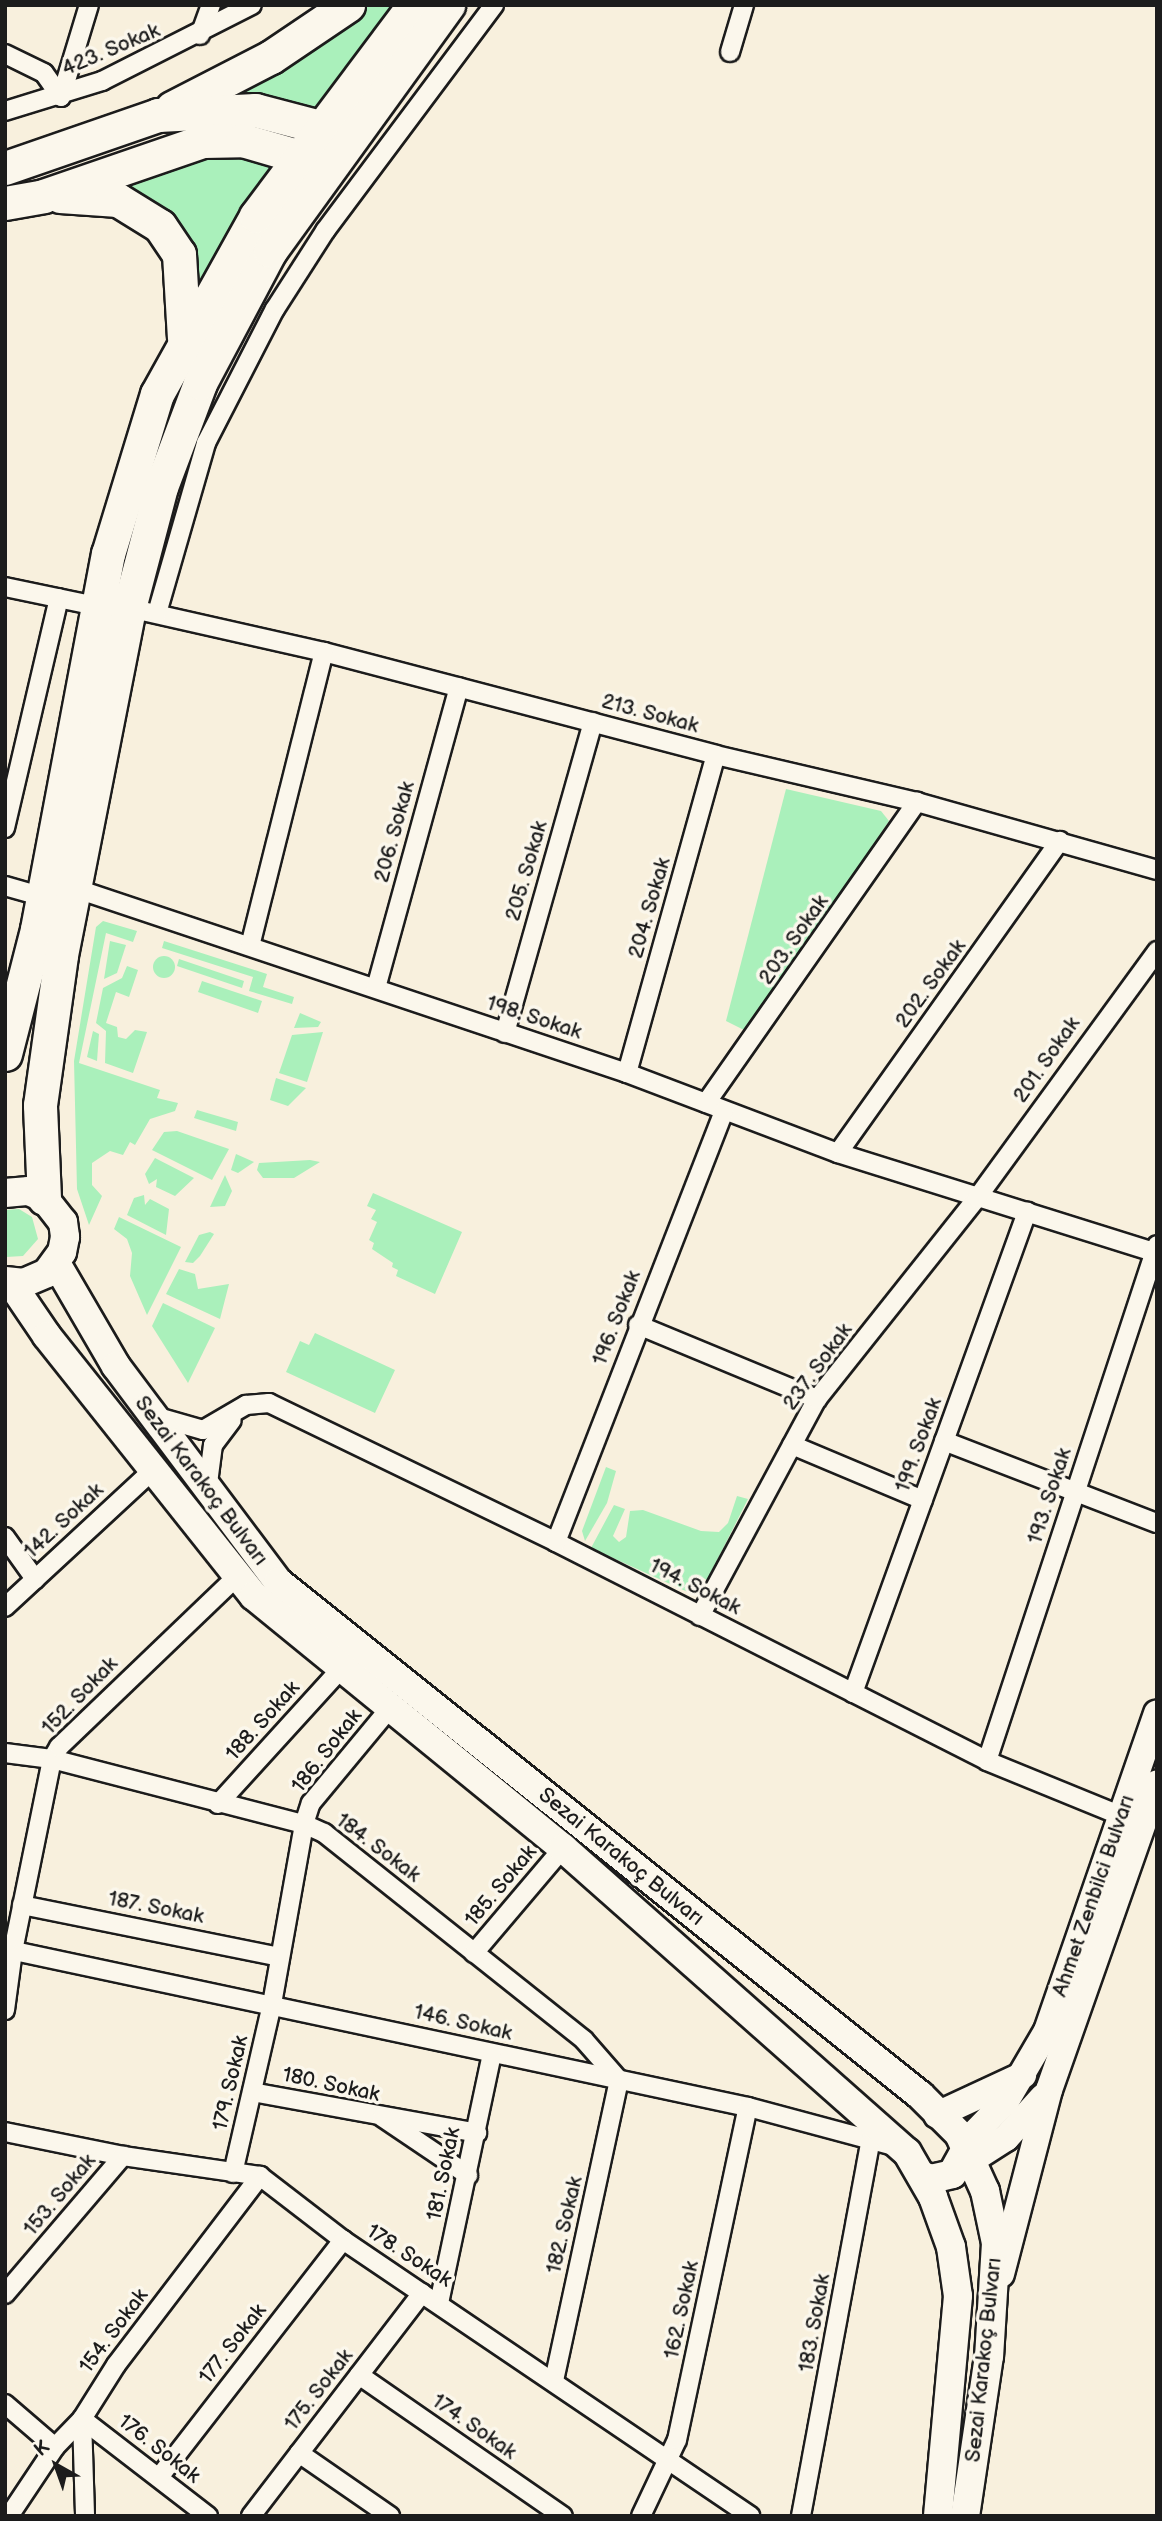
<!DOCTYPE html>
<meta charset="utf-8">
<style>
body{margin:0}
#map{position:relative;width:1162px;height:2521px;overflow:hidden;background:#f8f0dd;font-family:"Balsamiq Sans",sans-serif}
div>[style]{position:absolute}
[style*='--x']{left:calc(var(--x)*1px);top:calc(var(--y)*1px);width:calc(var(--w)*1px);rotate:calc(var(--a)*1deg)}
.green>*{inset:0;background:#aaf0bb}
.round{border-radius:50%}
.roads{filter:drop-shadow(2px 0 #1c1c1c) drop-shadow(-2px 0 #1c1c1c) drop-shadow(0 2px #1c1c1c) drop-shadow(0 -2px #1c1c1c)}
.minor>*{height:18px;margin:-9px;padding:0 9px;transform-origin:9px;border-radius:9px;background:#fbf7ec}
.secondary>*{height:26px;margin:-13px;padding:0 13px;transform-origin:13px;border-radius:13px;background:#fbf7ec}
.primary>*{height:28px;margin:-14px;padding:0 14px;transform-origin:14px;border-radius:14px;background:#fbf7ec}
.motorway>*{height:33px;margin:-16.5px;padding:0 16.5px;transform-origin:16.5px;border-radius:16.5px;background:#fbf7ec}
span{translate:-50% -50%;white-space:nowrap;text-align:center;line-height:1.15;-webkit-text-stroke:7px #fbf7ec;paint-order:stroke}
.street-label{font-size:21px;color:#1c1c1c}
.frame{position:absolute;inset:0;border:7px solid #1c1c1c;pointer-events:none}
.north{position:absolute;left:21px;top:2430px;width:70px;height:70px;-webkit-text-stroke:5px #fbf7ec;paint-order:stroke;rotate:320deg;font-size:19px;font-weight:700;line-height:28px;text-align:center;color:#1c1c1c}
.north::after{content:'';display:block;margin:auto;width:24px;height:32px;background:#1c1c1c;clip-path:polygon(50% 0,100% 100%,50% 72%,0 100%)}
</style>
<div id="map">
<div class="green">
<i style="clip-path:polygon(365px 5px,402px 5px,317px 115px,216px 99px)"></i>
<i style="clip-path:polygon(213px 151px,281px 160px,194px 299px,193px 276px,106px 186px)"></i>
<i style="clip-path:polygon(786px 789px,881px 811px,889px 821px,748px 1032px,726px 1021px)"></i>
<i style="clip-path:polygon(103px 921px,137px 931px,133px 942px,106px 933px,79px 1063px,160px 1090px,157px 1098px,178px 1103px,175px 1111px,150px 1119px,135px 1145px,130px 1142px,123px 1155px,110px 1151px,92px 1163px,92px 1185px,102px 1196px,89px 1225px,77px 1189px,74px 1061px,96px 927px)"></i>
<i style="clip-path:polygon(110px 941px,126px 945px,117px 973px,104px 979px)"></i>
<i style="clip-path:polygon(164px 941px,267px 974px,263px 987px,294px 997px,292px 1004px,249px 991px,253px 977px,162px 948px)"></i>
<i class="round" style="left:153px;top:956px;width:22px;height:22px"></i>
<i style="clip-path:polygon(179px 959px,244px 981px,242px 988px,177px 966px)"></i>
<i style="clip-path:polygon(127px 966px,138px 970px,129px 997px,116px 992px,106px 1023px,117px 1027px,118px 1037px,126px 1039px,135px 1030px,147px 1032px,133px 1073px,105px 1063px,106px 1031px,96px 1023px,103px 988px,122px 978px)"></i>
<i style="clip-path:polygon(202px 981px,262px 1001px,258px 1013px,198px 992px)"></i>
<i style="clip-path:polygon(300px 1013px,321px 1022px,318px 1027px,294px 1028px)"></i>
<i style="clip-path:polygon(93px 1031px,99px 1034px,97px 1061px,87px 1057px)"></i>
<i style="clip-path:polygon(323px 1032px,307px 1082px,279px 1073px,292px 1035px)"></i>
<i style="clip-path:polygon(276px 1078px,306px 1088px,288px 1106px,270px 1100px)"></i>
<i style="clip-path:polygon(197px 1110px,238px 1122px,236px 1131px,194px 1118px)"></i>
<i style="clip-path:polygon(177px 1131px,229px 1149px,212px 1180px,152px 1150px,164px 1132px)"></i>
<i style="clip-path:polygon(236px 1154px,254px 1162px,238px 1173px,231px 1170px)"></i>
<i style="clip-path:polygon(155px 1158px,194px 1178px,175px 1196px,156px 1187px,157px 1179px,149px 1184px,145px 1174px)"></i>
<i style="clip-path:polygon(310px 1160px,320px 1162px,294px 1178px,263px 1178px,257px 1170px,259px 1163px)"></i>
<i style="clip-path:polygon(225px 1175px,232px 1191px,225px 1206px,210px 1207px)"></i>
<i style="clip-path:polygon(373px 1193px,462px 1232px,435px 1294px,396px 1276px,398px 1270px,392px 1267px,393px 1263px,372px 1249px,374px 1243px,369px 1240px,377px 1222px,371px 1219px,376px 1210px,367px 1206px)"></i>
<i style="clip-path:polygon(144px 1195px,145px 1205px,150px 1199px,169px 1209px,166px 1235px,127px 1215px,134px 1198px)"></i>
<i style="clip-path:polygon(19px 1209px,32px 1217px,38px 1239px,23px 1256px,6px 1257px,5px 1210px)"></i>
<i style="clip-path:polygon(119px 1217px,181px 1247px,147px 1315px,130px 1276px,132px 1253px,127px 1239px,114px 1229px)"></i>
<i style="clip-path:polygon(210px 1232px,214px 1234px,200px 1256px,193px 1263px,185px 1262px,199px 1235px)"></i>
<i style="clip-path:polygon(179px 1269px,195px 1274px,198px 1289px,229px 1284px,220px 1319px,166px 1294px)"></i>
<i style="clip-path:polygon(163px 1303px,215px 1328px,188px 1383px,152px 1326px)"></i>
<i style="clip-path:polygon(315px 1333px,395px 1370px,375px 1413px,286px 1372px,300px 1341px,309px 1345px)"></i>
<i style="clip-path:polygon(606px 1467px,616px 1471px,607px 1503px,585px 1541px,582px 1531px)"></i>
<i style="clip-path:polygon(737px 1496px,748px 1499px,707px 1580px,701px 1577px,690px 1593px,591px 1548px,614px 1505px,625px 1509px,613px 1536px,619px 1542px,626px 1537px,630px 1511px,643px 1510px,701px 1531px,719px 1532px,728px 1523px)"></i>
</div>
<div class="roads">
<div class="minor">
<i style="--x:200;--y:35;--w:32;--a:-70"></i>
<i style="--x:730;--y:52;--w:49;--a:-73.4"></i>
<i style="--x:5;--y:54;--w:43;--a:26"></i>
<i style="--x:44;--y:73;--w:29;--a:55"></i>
<i style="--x:61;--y:97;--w:96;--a:-73.1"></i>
<i style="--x:5;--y:111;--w:102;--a:-17.2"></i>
<i style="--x:102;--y:81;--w:168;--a:-26.9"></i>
<i style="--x:5;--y:587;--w:93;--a:11.8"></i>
<i style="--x:129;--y:608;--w:200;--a:12.7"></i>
<i style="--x:324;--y:652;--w:405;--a:14.7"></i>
<i style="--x:716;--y:755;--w:206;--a:13.2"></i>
<i style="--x:917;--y:802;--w:249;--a:15.8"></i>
<i style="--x:157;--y:613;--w:177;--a:-73.9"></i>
<i style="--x:206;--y:443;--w:151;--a:-62.8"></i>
<i style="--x:275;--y:309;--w:93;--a:-57.3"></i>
<i style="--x:325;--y:231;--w:282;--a:-53.2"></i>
<i style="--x:5;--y:828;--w:236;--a:-76.8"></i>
<i style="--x:5;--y:886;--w:37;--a:16"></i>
<i style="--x:74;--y:888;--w:583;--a:18.5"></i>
<i style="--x:627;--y:1073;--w:226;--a:20.8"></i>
<i style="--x:838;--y:1153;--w:334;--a:17.4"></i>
<i style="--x:250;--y:946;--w:303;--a:-75.9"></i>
<i style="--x:376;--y:988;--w:312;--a:-74.6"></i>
<i style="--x:505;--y:1033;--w:323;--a:-74.2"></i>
<i style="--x:627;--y:1073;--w:330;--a:-74.4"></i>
<i style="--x:706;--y:1103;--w:368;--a:-55"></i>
<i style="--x:838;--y:1153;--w:383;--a:-54.6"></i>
<i style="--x:638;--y:1325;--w:194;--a:22.5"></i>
<i style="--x:246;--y:1405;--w:23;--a:-5"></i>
<i style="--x:269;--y:1403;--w:319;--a:25.8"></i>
<i style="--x:556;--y:1542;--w:483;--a:26.9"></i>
<i style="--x:987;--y:1761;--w:146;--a:22.2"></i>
<i style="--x:154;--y:1416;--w:51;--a:15.9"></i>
<i style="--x:203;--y:1430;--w:50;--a:-30.2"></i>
<i style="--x:944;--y:1441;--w:228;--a:21.1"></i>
<i style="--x:792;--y:1445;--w:142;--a:22.8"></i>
<i style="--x:207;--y:1491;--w:46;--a:-82.6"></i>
<i style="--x:213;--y:1445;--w:31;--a:-53"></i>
<i style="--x:5;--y:1537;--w:52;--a:54.5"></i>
<i style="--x:556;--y:1542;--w:462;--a:-68.7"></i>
<i style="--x:5;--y:1607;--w:203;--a:-42.8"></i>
<i style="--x:700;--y:1616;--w:247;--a:-61.7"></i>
<i style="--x:817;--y:1399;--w:257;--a:-51.5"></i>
<i style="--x:977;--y:1198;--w:306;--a:-53.9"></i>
<i style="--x:853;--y:1693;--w:512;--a:-70.11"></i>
<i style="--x:5;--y:1753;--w:47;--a:7.3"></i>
<i style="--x:52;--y:1759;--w:260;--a:14.5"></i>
<i style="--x:304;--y:1824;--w:22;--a:24"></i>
<i style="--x:324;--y:1833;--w:332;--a:38.5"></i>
<i style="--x:584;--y:2040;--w:53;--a:48.8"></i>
<i style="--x:619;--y:2080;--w:308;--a:102.2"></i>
<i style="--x:987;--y:1761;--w:543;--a:-71.77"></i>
<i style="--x:218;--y:1804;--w:183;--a:-47.7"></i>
<i style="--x:22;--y:1905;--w:263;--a:11.4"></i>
<i style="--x:5;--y:1949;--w:760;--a:12.01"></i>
<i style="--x:748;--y:2107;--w:147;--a:15"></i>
<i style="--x:474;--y:1953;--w:138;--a:-49.7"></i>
<i style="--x:5;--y:2010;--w:60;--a:-82.3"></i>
<i style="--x:13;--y:1951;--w:196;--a:-78.5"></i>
<i style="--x:52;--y:1759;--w:14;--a:-60"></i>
<i style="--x:59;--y:1747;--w:245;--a:-43.8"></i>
<i style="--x:252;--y:2092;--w:229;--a:10.3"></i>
<i style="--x:382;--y:2117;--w:104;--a:34"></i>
<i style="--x:5;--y:2132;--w:120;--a:11.5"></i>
<i style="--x:123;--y:2156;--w:138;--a:8.3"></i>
<i style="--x:260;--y:2176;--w:105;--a:37.6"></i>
<i style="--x:343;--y:2240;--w:492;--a:34.1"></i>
<i style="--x:233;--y:2173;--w:173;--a:-77"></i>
<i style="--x:272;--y:2004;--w:183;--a:-79.9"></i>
<i style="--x:304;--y:1824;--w:22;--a:-72"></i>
<i style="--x:311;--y:1803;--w:124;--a:-50.3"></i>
<i style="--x:5;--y:2294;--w:182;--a:-49.5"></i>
<i style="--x:439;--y:2303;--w:255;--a:-78"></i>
<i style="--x:359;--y:2375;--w:248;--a:34.7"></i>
<i style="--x:5;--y:2404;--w:66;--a:40.7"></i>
<i style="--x:82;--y:2419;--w:159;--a:37.6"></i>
<i style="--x:82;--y:2419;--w:97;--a:88.2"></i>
<i style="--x:299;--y:2453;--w:111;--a:34.7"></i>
<i style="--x:160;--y:2476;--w:299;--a:-52.2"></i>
<i style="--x:9;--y:2516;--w:83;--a:-56.3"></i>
<i style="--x:55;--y:2447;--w:39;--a:-46"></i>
<i style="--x:82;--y:2419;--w:64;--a:-57.8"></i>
<i style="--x:116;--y:2365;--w:238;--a:-52.7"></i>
<i style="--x:251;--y:2516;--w:281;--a:-52.5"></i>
<i style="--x:641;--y:2516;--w:84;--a:-64.7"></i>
<i style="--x:677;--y:2440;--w:340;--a:-78"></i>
<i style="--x:801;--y:2516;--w:385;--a:-79.5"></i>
</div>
<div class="secondary">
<i style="--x:937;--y:2115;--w:95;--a:-24.9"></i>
<i style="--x:964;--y:2144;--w:60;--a:-45.7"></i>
<i style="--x:1006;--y:2101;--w:81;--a:-59.6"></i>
<i style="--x:1047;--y:2031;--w:336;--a:-70.9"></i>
<i style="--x:959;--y:2168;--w:56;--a:-32.6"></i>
<i style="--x:1006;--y:2138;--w:55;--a:-47.9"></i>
<i style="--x:1001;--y:2274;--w:190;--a:-75.4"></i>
<i style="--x:1049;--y:2090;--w:325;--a:-70.6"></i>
</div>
<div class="primary">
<i style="--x:5;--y:1193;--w:24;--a:-5"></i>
<i style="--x:29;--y:1191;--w:17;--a:25"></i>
<i style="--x:44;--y:1198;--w:31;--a:52"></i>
<i style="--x:63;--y:1222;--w:15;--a:82"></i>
<i style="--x:65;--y:1237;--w:15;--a:101"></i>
<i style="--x:62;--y:1252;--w:26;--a:126"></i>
<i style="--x:47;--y:1273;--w:25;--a:157"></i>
<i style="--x:24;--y:1283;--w:19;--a:-174"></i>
<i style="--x:56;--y:1263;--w:119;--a:59.8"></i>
<i style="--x:116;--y:1366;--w:270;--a:53.1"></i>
<i style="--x:278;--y:1582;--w:822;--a:38.63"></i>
<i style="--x:920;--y:2095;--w:55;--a:45"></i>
<i style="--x:959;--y:2134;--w:63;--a:65.5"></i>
<i style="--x:985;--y:2191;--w:53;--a:78.1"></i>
<i style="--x:996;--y:2243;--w:113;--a:93.5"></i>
<i style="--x:989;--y:2356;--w:162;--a:98.5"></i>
<i style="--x:11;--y:1283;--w:64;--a:55.8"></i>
<i style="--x:47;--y:1336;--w:332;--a:51.5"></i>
<i style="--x:254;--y:1596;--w:399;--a:39.2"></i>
<i style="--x:563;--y:1848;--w:459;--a:41.5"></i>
<i style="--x:907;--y:2152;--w:52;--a:60"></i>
<i style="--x:933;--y:2197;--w:53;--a:70.2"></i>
<i style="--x:951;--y:2247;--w:49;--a:81.9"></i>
<i style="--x:958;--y:2296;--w:221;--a:95.2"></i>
<i style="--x:921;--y:2175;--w:11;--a:22"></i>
<i style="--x:931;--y:2179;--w:22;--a:-13"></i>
<i style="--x:952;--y:2174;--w:26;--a:-61"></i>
</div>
<div class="motorway">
<i style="--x:172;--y:108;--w:111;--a:-27.3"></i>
<i style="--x:271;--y:57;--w:93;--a:-34"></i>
<i style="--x:5;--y:168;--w:162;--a:-19.1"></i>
<i style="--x:158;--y:115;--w:97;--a:-3"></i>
<i style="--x:255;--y:110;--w:67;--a:14.7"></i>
<i style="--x:320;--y:127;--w:21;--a:49"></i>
<i style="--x:60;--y:196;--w:58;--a:3.9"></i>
<i style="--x:118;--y:200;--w:49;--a:31.8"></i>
<i style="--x:160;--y:226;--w:34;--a:56"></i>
<i style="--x:179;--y:254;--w:84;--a:86.6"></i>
<i style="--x:5;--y:203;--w:39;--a:-10"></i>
<i style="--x:43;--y:196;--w:169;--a:-19"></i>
<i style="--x:203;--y:141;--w:39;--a:-1"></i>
<i style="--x:242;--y:140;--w:57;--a:16.2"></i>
<i style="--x:297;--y:156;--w:22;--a:0"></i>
<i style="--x:5;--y:1054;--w:129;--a:-75.6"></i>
<i style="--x:37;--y:929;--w:382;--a:-79.3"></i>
<i style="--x:108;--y:554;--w:167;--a:-73"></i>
<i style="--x:157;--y:394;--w:204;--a:-60.9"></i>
<i style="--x:256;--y:216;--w:264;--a:-53.2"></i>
<i style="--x:44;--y:1198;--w:93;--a:-92.5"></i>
<i style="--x:40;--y:1105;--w:151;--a:-82"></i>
<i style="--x:61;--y:955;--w:354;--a:-78.9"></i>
<i style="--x:129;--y:608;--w:125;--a:-75.2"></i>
<i style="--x:161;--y:487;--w:111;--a:-69.4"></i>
<i style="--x:200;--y:383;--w:149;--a:-62.1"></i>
<i style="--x:270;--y:251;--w:304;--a:-54.1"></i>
</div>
</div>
<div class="street-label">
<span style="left:111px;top:50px;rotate:-23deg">423. Sokak</span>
<span style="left:650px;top:714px;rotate:15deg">213. Sokak</span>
<span style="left:395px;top:832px;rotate:-75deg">206. Sokak</span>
<span style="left:527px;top:871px;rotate:-74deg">205. Sokak</span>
<span style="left:650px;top:908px;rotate:-74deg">204. Sokak</span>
<span style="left:794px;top:940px;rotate:-55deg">203. Sokak</span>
<span style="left:931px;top:984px;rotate:-54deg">202. Sokak</span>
<span style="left:534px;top:1018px;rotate:18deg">198. Sokak</span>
<span style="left:1047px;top:1060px;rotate:-55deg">201. Sokak</span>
<span style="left:617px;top:1318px;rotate:-69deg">196. Sokak</span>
<span style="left:818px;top:1367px;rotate:-54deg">237. Sokak</span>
<span style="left:919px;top:1445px;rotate:-70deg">199. Sokak</span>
<span style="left:201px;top:1481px;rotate:53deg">Sezai Karakoç Bulvarı</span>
<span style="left:1050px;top:1496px;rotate:-72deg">193. Sokak</span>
<span style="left:64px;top:1521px;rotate:-43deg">142. Sokak</span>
<span style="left:695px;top:1587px;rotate:27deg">194. Sokak</span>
<span style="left:80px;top:1696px;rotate:-46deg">152. Sokak</span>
<span style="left:263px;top:1721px;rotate:-48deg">188. Sokak</span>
<span style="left:327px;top:1751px;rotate:-52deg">186. Sokak</span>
<span style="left:378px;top:1848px;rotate:37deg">184. Sokak</span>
<span style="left:621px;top:1857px;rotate:39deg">Sezai Karakoç Bulvarı</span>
<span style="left:501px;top:1886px;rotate:-50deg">185. Sokak</span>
<span style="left:1094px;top:1896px;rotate:-71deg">Ahmet Zenbilci Bulvarı</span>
<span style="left:156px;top:1908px;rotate:11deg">187. Sokak</span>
<span style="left:463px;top:2023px;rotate:13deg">146. Sokak</span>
<span style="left:231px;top:2083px;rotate:-77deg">179. Sokak</span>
<span style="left:331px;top:2085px;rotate:12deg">180. Sokak</span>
<span style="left:444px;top:2174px;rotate:-78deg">181. Sokak</span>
<span style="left:60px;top:2195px;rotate:-50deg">153. Sokak</span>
<span style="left:565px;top:2225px;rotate:-77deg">182. Sokak</span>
<span style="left:409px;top:2256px;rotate:33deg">178. Sokak</span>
<span style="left:682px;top:2310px;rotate:-78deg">162. Sokak</span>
<span style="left:815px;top:2323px;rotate:-80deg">183. Sokak</span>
<span style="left:114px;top:2331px;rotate:-53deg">154. Sokak</span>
<span style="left:233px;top:2344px;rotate:-52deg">177. Sokak</span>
<span style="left:984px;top:2360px;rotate:-84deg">Sezai Karakoç Bulvarı</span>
<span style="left:319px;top:2390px;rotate:-52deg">175. Sokak</span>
<span style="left:474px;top:2427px;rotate:35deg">174. Sokak</span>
<span style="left:159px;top:2449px;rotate:38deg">176. Sokak</span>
</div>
<div class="frame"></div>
<div class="north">K</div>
</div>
